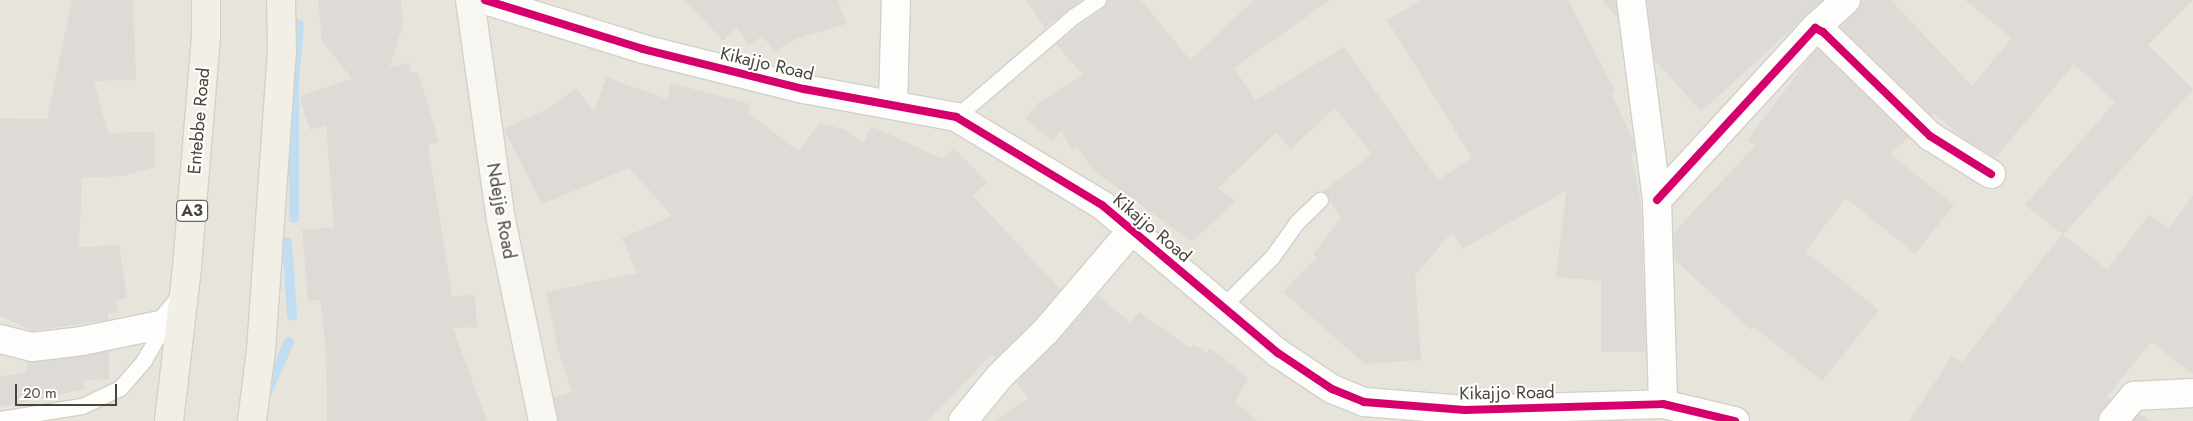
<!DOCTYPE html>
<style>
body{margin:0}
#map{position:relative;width:2193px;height:421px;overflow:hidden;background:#f4f2ee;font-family:Jost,sans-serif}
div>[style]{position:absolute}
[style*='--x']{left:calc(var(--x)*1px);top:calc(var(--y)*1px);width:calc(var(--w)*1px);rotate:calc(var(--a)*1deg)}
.residential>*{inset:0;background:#e7e4dc}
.stream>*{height:10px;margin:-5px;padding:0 5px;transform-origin:5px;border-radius:5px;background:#c0ddf1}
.building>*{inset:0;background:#dedbd6}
.roads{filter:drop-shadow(1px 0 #d2d0cb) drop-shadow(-1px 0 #d2d0cb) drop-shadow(0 1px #d2d0cb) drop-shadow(0 -1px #d2d0cb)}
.lane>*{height:15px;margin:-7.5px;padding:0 7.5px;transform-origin:7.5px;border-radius:7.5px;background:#fdfdfc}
.street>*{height:28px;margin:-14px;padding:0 14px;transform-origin:14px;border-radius:14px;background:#fdfdfc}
.secondary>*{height:28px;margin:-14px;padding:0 14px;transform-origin:14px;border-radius:14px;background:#f7f6f1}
.primary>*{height:28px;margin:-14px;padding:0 14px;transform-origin:14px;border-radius:14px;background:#f2efe6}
.cycleway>*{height:8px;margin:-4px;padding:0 4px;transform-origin:4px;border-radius:4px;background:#d6006c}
span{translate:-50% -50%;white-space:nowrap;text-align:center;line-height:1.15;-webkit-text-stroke:4px #fff;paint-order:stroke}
.shield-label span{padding:1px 4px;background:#fff;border:1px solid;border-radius:4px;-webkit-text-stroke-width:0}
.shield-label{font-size:16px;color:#4b4439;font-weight:700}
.street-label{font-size:18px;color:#4b4439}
.scale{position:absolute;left:15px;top:384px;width:102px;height:22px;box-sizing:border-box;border:2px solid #4b4439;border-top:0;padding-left:6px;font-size:15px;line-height:18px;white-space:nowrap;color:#4b4439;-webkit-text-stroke:4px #fff;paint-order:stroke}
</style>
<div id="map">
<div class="residential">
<i style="clip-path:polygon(0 0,2193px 0,2193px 421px,0 421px)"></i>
</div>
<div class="stream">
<i style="--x:294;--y:218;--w:137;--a:-90"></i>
<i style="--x:294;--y:81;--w:57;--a:-85"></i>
<i style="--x:287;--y:242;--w:74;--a:86.1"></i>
<i style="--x:265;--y:396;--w:59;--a:-66"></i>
</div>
<div class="building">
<i style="clip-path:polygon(72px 0,133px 0,136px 80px,94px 81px,108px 133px,154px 132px,155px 167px,123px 176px,82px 178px,79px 247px,119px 245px,127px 298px,116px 300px,119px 312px,108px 314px,108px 320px,33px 331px,0 316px,0 118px,47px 119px)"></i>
<i style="clip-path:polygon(318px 0,401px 0,403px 25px,390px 67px,409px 63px,411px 73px,418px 72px,439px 142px,428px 145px,452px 296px,475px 295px,477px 327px,453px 328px,487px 421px,327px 421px,326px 349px,320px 300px,308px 301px,302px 230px,334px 227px,326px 125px,310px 130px,299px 96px,352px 79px,322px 41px)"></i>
<i style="clip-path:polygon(685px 0,838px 0,846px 24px,795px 39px,774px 52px,763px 36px,748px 45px,737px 27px,723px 41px)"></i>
<i style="clip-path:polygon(1026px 0,1081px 0,1045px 28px)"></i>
<i style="clip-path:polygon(1107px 0,1141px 0,1190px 60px,1254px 0,1330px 0,1234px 68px,1256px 100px,1344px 47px,1438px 180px,1472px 158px,1387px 20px,1421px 0,1568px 0,1615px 91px,1611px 93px,1634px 142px,1635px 152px,1631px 154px,1641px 203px,1646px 352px,1601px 352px,1601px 281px,1556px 277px,1566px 191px,1462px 249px,1452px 232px,1415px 276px,1421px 360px,1365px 364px,1283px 292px,1317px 257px,1313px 254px,1341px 218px,1323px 191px,1372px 154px,1335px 108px,1291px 149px,1276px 133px,1218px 188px,1235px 201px,1192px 242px,1097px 173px,1076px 147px,1073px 150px,1061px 131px,1053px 141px,1025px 119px,1038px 103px,1083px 75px,1056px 44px,1103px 8px)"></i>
<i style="clip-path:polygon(1602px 0,1616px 0,1618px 18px)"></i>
<i style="clip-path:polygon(1647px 0,1823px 0,1701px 112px,1654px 59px)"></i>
<i style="clip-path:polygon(1861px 0,1891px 0,1972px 86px,2012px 38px,1965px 0,2193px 0,2148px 45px,2193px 89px,2063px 235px,2025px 205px,2115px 102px,2074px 64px,1995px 158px,1965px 139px,1934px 114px,1932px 116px,1840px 27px,1857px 11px)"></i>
<i style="clip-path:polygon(1817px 48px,1909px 137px,1890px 154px,1954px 205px,1915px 254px,1846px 198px,1811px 244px,1806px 252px,1879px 310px,1822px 381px,1754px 327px,1751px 330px,1674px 259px,1674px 232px,1755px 146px,1747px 140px)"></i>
<i style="clip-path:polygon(606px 77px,667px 99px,671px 83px,750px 104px,748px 112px,798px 151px,820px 123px,846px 130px,863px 143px,871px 126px,943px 159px,954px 148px,987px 182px,973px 196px,1061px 290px,1035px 320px,996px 358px,992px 354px,927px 421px,558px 421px,554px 398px,572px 392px,557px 346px,546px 292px,637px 273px,622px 238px,672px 216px,629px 168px,542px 204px,504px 129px,547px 109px,576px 88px,594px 112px)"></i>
<i style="clip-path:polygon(2193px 195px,2193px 374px,2151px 342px,2107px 397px,2111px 399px,2098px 421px,1909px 421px,1952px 356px,1962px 362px,2062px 234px,2107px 269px,2149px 215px,2169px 229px)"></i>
<i style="clip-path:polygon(1098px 295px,1131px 323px,1139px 312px,1190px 348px,1194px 344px,1206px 353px,1210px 348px,1248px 378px,1235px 402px,1257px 421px,995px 421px,1028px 398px,1016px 382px,1057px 342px)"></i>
<i style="clip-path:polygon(109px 351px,109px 379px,83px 380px,85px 389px,0 407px,0 377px,27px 372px,27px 362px)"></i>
<i style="clip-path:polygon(2139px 414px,2151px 421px,2133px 421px)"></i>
</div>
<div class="roads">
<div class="lane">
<i style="--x:956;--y:117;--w:155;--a:-40.6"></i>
<i style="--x:1074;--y:16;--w:29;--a:-34"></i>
<i style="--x:1222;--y:307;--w:71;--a:-45"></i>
<i style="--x:1272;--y:257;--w:43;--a:-54.5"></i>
<i style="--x:1297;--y:222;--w:32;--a:-44"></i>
<i style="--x:0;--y:419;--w:83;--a:-9"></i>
<i style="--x:82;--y:406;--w:42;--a:-25.3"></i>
<i style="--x:120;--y:388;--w:37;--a:-49"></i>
<i style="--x:144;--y:360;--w:42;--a:-59.7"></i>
</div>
<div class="street">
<i style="--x:485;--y:0;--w:165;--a:17.2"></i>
<i style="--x:643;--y:49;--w:166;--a:14"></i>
<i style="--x:804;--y:89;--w:155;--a:10.4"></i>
<i style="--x:956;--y:117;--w:170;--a:31.1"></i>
<i style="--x:1102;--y:205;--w:230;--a:40.1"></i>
<i style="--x:1278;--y:353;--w:65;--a:33.7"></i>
<i style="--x:1332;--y:389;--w:35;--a:22"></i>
<i style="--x:1364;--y:402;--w:101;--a:4.5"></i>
<i style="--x:1465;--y:410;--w:198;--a:-1.7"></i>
<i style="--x:1663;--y:404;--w:74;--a:13.3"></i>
<i style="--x:1631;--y:0;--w:202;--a:82.6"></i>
<i style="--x:1657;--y:200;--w:204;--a:88.3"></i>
<i style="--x:1815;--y:28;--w:42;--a:-42.1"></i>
<i style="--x:893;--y:105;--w:105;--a:-88.4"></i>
<i style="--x:1657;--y:200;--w:234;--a:-47.4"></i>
<i style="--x:1815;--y:28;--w:9;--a:27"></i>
<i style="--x:1823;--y:32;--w:149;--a:44.2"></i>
<i style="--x:1930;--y:136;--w:72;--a:31.9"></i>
<i style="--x:0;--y:339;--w:33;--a:14"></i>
<i style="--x:32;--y:347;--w:50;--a:-6.8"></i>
<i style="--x:82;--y:341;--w:85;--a:-11.6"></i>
<i style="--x:165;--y:324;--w:28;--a:-51"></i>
<i style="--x:963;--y:421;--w:58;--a:-50.6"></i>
<i style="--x:1000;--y:376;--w:64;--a:-44.4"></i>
<i style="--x:1046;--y:331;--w:133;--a:-49.6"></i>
<i style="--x:2113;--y:421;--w:33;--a:-50"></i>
<i style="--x:2134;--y:396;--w:59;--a:-2.9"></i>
</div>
<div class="secondary">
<i style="--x:470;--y:0;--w:222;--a:82"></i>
<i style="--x:501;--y:220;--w:205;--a:78.2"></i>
</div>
<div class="primary">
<i style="--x:169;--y:421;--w:155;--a:-83.3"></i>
<i style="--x:187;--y:267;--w:231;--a:-85.3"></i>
<i style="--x:206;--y:37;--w:37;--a:-90"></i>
<i style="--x:252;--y:421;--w:72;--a:-82.8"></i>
<i style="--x:261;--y:350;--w:299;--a:-86"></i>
<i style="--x:282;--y:52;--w:52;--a:-91.1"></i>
</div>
</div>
<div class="cycleway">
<i style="--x:485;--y:0;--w:165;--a:17.2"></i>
<i style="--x:643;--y:49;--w:166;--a:14"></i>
<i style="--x:804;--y:89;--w:155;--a:10.4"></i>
<i style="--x:956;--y:117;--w:170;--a:31.1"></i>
<i style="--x:1102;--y:205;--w:230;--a:40.1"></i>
<i style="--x:1278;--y:353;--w:65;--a:33.7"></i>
<i style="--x:1332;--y:389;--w:35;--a:22"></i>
<i style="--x:1364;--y:402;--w:101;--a:4.5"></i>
<i style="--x:1465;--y:410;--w:198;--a:-1.7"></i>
<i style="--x:1663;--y:404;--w:74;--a:13.3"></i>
<i style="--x:1657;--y:200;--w:234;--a:-47.4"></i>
<i style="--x:1815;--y:28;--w:9;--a:27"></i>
<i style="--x:1823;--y:32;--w:149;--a:44.2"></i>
<i style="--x:1930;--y:136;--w:72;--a:31.9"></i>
</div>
<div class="shield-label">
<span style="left:192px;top:211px">A3</span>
</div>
<div class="street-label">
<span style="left:767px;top:64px;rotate:13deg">Kikajjo Road</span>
<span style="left:199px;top:121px;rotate:-85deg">Entebbe Road</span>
<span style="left:501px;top:211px;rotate:80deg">Ndejje Road</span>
<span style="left:1152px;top:228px;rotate:40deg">Kikajjo Road</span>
<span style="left:1507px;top:393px;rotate:-1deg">Kikajjo Road</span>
</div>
<div class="scale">20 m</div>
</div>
